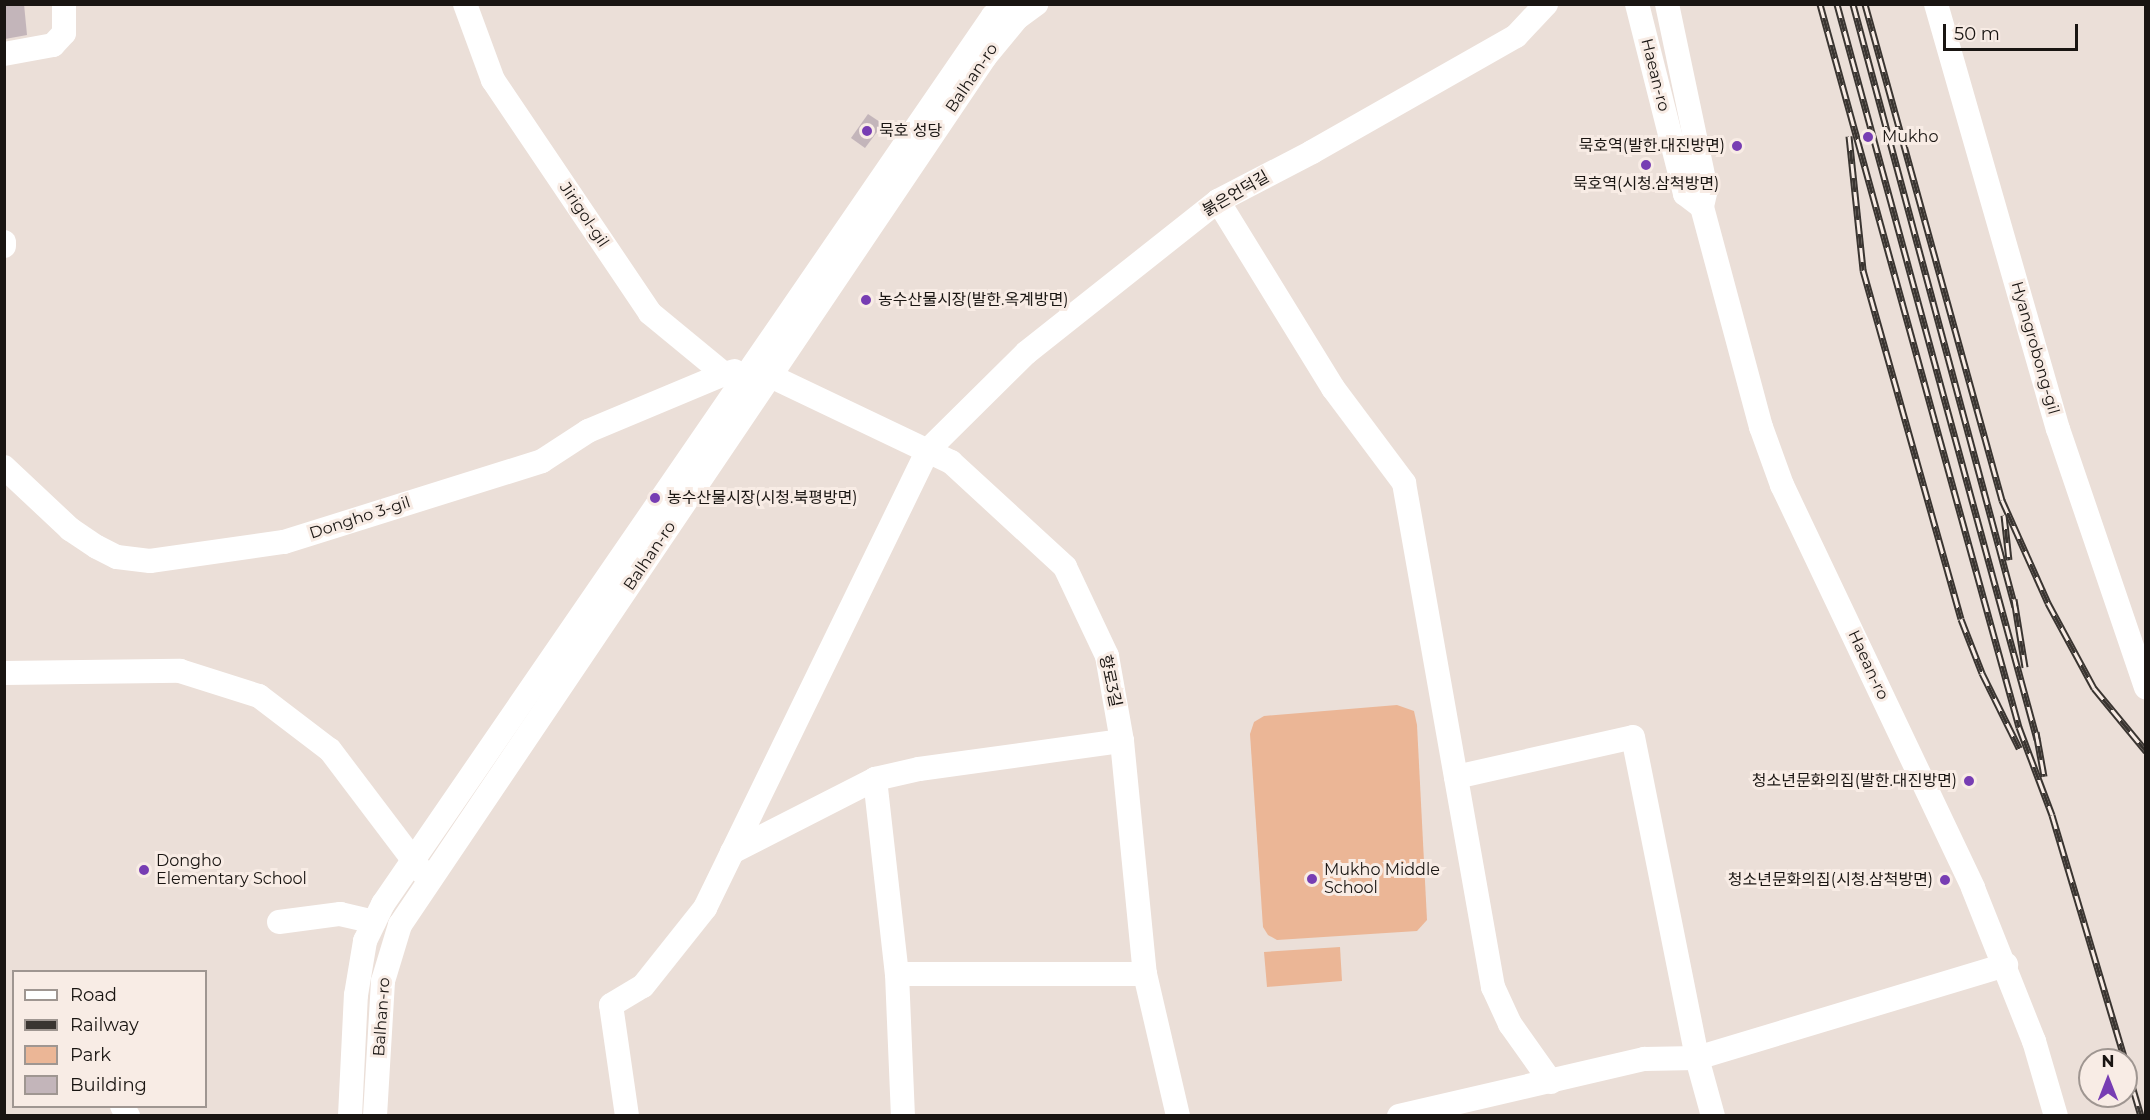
<!DOCTYPE html>
<meta charset="utf-8">
<style>
body{margin:0}
#map{position:relative;width:2150px;height:1120px;overflow:hidden;background:#ebdfd8;font-family:Montserrat,"Noto Sans KR",sans-serif}
div>[style]{position:absolute}
[style*='--x']{left:calc(var(--x)*1px);top:calc(var(--y)*1px);width:calc(var(--w)*1px);rotate:calc(var(--a)*1deg)}
.green>*{inset:0;background:#ebb696}
.building>*{inset:0;background:#c3b5ba}
.minor>*{height:24px;margin:-12px;padding:0 12px;transform-origin:12px;border-radius:12px;background:#fff}
.rail>*{height:7px;margin-top:-3.5px;transform-origin:0;background:repeating-linear-gradient(90deg,#f8ece5 0 14px,#3a3531 0 28px);box-sizing:border-box;border-block:2px solid #3a3531}
.dots>*{width:16px;height:16px;translate:-50% -50%;box-sizing:border-box;border:3px solid #f8ece5;border-radius:50%}
span{translate:-50% -50%;white-space:nowrap;text-align:center;line-height:1.15;-webkit-text-stroke:6px #f8ece5;paint-order:stroke}
.street-label{font-size:16px;color:#191512}
.poi-label{font-size:16px;color:#191512}
.left{translate:0 -50%;text-align:left}
.right{translate:-100% -50%;text-align:right}
.frame{position:absolute;inset:0;border:6px solid #191512;pointer-events:none}
.legend{position:absolute;left:12px;top:970px;width:195px;height:138px;box-sizing:border-box;background:#f8ece5;border:2px solid #9f9691;margin:0;padding:8px 10px;list-style:none;font-size:18px;color:#191512}
.legend li{display:flex;align-items:center;gap:12px;height:30px}
.legend b{width:30px;border:2px solid #9f9691}
.north{position:absolute;left:2078px;top:1048px;width:60px;height:60px;box-sizing:border-box;background:#f8ece5;border:2px solid #9f9691;border-radius:50%;rotate:0deg;font-size:16px;font-weight:700;line-height:24px;text-align:center;color:#191512}
.north::after{content:'';display:block;margin:auto;width:21px;height:27px;background:#773db3;clip-path:polygon(50% 0,100% 100%,50% 72%,0 100%)}
.scale{position:absolute;left:1943px;top:24px;width:135px;height:27px;box-sizing:border-box;border:3px solid #191512;border-top:0;padding-left:8px;font-size:18px;line-height:21px;white-space:nowrap;color:#191512;-webkit-text-stroke:4px #f8ece5;paint-order:stroke}
</style>
<div id="map">
<div class="green">
<i style="clip-path:polygon(1397px 705px,1414px 711px,1417px 725px,1427px 920px,1417px 931px,1277px 940px,1268px 935px,1263px 927px,1250px 734px,1254px 722px,1264px 716px)"></i>
<i style="clip-path:polygon(1340px 947px,1342px 981px,1267px 987px,1264px 952px)"></i>
</div>
<div class="building">
<i style="clip-path:polygon(4px 4px,24px 4px,27px 35px,5px 39px)"></i>
<i style="clip-path:polygon(868px 114px,883px 124px,865px 148px,851px 138px)"></i>
</div>
<div class="minor">
<i style="--x:465;--y:4;--w:81;--a:69.8"></i>
<i style="--x:493;--y:80;--w:281;--a:56"></i>
<i style="--x:650;--y:313;--w:96;--a:39.5"></i>
<i style="--x:724;--y:374;--w:11;--a:-15"></i>
<i style="--x:1637;--y:4;--w:196;--a:75.8"></i>
<i style="--x:1685;--y:194;--w:21;--a:37"></i>
<i style="--x:1667;--y:4;--w:189;--a:78.1"></i>
<i style="--x:1706;--y:189;--w:18;--a:103"></i>
<i style="--x:1702;--y:207;--w:228;--a:75"></i>
<i style="--x:1761;--y:427;--w:62;--a:70.1"></i>
<i style="--x:1782;--y:485;--w:446;--a:64.6"></i>
<i style="--x:1973;--y:888;--w:165;--a:68.3"></i>
<i style="--x:2034;--y:1041;--w:78;--a:73.7"></i>
<i style="--x:1936;--y:4;--w:442;--a:74"></i>
<i style="--x:2058;--y:429;--w:273;--a:71.2"></i>
<i style="--x:4;--y:54;--w:50;--a:-10.4"></i>
<i style="--x:53;--y:45;--w:16;--a:-47"></i>
<i style="--x:64;--y:33;--w:29;--a:-90"></i>
<i style="--x:1218;--y:201;--w:220;--a:58.4"></i>
<i style="--x:1333;--y:388;--w:119;--a:53.2"></i>
<i style="--x:1404;--y:483;--w:512;--a:79.99"></i>
<i style="--x:1493;--y:987;--w:41;--a:65.3"></i>
<i style="--x:1510;--y:1024;--w:71;--a:54.7"></i>
<i style="--x:4;--y:242;--w:4;--a:90"></i>
<i style="--x:758;--y:370;--w:214;--a:25.5"></i>
<i style="--x:951;--y:462;--w:155;--a:42.6"></i>
<i style="--x:1065;--y:567;--w:98;--a:64.7"></i>
<i style="--x:1107;--y:656;--w:86;--a:80"></i>
<i style="--x:1122;--y:741;--w:234;--a:84.4"></i>
<i style="--x:1145;--y:974;--w:146;--a:76.9"></i>
<i style="--x:4;--y:467;--w:91;--a:43.2"></i>
<i style="--x:70;--y:529;--w:32;--a:34"></i>
<i style="--x:97;--y:547;--w:22;--a:27"></i>
<i style="--x:117;--y:557;--w:33;--a:7"></i>
<i style="--x:150;--y:561;--w:135;--a:-8.1"></i>
<i style="--x:284;--y:542;--w:270;--a:-17.4"></i>
<i style="--x:542;--y:461;--w:55;--a:-33.1"></i>
<i style="--x:588;--y:431;--w:147;--a:-22.7"></i>
<i style="--x:4;--y:673;--w:176;--a:-0.7"></i>
<i style="--x:180;--y:671;--w:83;--a:17.6"></i>
<i style="--x:259;--y:696;--w:89;--a:37.3"></i>
<i style="--x:330;--y:750;--w:154;--a:52.9"></i>
<i style="--x:1456;--y:777;--w:181;--a:-12.7"></i>
<i style="--x:1633;--y:737;--w:327;--a:78.7"></i>
<i style="--x:1697;--y:1058;--w:60;--a:74.6"></i>
<i style="--x:875;--y:779;--w:196;--a:83.6"></i>
<i style="--x:897;--y:974;--w:142;--a:87.6"></i>
<i style="--x:732;--y:852;--w:161;--a:-27"></i>
<i style="--x:875;--y:779;--w:45;--a:-12.8"></i>
<i style="--x:919;--y:769;--w:205;--a:-7.9"></i>
<i style="--x:279;--y:922;--w:62;--a:-7.5"></i>
<i style="--x:340;--y:914;--w:35;--a:13"></i>
<i style="--x:897;--y:974;--w:248;--a:0"></i>
<i style="--x:122;--y:1106;--w:12;--a:59"></i>
<i style="--x:350;--y:1116;--w:121;--a:-87.2"></i>
<i style="--x:356;--y:995;--w:55;--a:-80.5"></i>
<i style="--x:365;--y:941;--w:41;--a:-64.1"></i>
<i style="--x:383;--y:904;--w:1077;--a:-55.51"></i>
<i style="--x:993;--y:16;--w:18;--a:-43"></i>
<i style="--x:375;--y:1116;--w:135;--a:-86.6"></i>
<i style="--x:383;--y:981;--w:59;--a:-73.1"></i>
<i style="--x:400;--y:925;--w:1047;--a:-56.02"></i>
<i style="--x:985;--y:57;--w:50;--a:-50.6"></i>
<i style="--x:1017;--y:18;--w:24;--a:-36"></i>
<i style="--x:627;--y:1116;--w:112;--a:-98.2"></i>
<i style="--x:611;--y:1005;--w:37;--a:-31"></i>
<i style="--x:643;--y:986;--w:100;--a:-51.5"></i>
<i style="--x:705;--y:908;--w:509;--a:-64.04"></i>
<i style="--x:928;--y:450;--w:138;--a:-44.7"></i>
<i style="--x:1026;--y:353;--w:245;--a:-38.4"></i>
<i style="--x:1218;--y:201;--w:106;--a:-27.5"></i>
<i style="--x:1312;--y:152;--w:235;--a:-29.6"></i>
<i style="--x:1516;--y:36;--w:44;--a:-46.8"></i>
<i style="--x:1399;--y:1116;--w:252;--a:-13.1"></i>
<i style="--x:1644;--y:1059;--w:53;--a:-1.1"></i>
<i style="--x:1697;--y:1058;--w:323;--a:-16.8"></i>
</div>
<div class="rail">
<i style="--x:1820;--y:4;--w:750;--a:74.61"></i>
<i style="--x:2019;--y:727;--w:94;--a:69.4"></i>
<i style="--x:2052;--y:815;--w:256;--a:73.4"></i>
<i style="--x:1837;--y:4;--w:762;--a:74.78"></i>
<i style="--x:1853;--y:4;--w:624;--a:74.96"></i>
<i style="--x:1865;--y:4;--w:515;--a:74.56"></i>
<i style="--x:2002;--y:500;--w:113;--a:65.9"></i>
<i style="--x:2048;--y:603;--w:97;--a:61.6"></i>
<i style="--x:2094;--y:688;--w:82;--a:50.5"></i>
<i style="--x:1849;--y:136;--w:135;--a:84"></i>
<i style="--x:1863;--y:270;--w:362;--a:74.3"></i>
<i style="--x:1961;--y:619;--w:58;--a:68.7"></i>
<i style="--x:1982;--y:673;--w:84;--a:63.7"></i>
<i style="--x:2004;--y:515;--w:45;--a:83.7"></i>
<i style="--x:2014;--y:599;--w:69;--a:80.8"></i>
<i style="--x:2036;--y:732;--w:45;--a:79.7"></i>
<i style="--x:2126;--y:1065;--w:53;--a:73.6"></i>
</div>
<div class="dots">
<i style="left:867px;top:131px;background:#773db3"></i>
<i style="left:1868px;top:137px;background:#773db3"></i>
<i style="left:1737px;top:146px;background:#773db3"></i>
<i style="left:1646px;top:165px;background:#773db3"></i>
<i style="left:866px;top:300px;background:#773db3"></i>
<i style="left:655px;top:498px;background:#773db3"></i>
<i style="left:1969px;top:781px;background:#773db3"></i>
<i style="left:144px;top:870px;background:#773db3"></i>
<i style="left:1312px;top:879px;background:#773db3"></i>
<i style="left:1945px;top:880px;background:#773db3"></i>
</div>
<div class="street-label">
<span style="left:1655px;top:75px;rotate:76deg">Haean-ro</span>
<span style="left:972px;top:78px;rotate:-56deg">Balhan-ro</span>
<span style="left:1236px;top:194px;rotate:-30deg">붉은언덕길</span>
<span style="left:584px;top:215px;rotate:56deg">Jirigol-gil</span>
<span style="left:2035px;top:348px;rotate:74deg">Hyangrobong-gil</span>
<span style="left:360px;top:518px;rotate:-18deg">Dongho 3-gil</span>
<span style="left:650px;top:556px;rotate:-56deg">Balhan-ro</span>
<span style="left:1868px;top:665px;rotate:65deg">Haean-ro</span>
<span style="left:1110px;top:681px;rotate:78deg">향로3길</span>
<span style="left:382px;top:1017px;rotate:-86deg">Balhan-ro</span>
</div>
<div class="poi-label">
<span class="left" style="left:879px;top:131px">묵호 성당</span>
<span class="left" style="left:1882px;top:137px">Mukho</span>
<span class="right" style="left:1725px;top:146px">묵호역(발한.대진방면)</span>
<span style="left:1646px;top:184px">묵호역(시청.삼척방면)</span>
<span class="left" style="left:878px;top:300px">농수산물시장(발한.옥계방면)</span>
<span class="left" style="left:667px;top:498px">농수산물시장(시청.북평방면)</span>
<span class="right" style="left:1957px;top:781px">청소년문화의집(발한.대진방면)</span>
<span class="left" style="left:156px;top:870px">Dongho<br>Elementary School</span>
<span class="left" style="left:1324px;top:879px">Mukho Middle<br>School</span>
<span class="right" style="left:1933px;top:880px">청소년문화의집(시청.삼척방면)</span>
</div>
<div class="frame"></div>
<ul class="legend">
<li><b style="height:8px;background:#fff"></b>Road</li>
<li><b style="height:8px;background:#3a3531"></b>Railway</li>
<li><b style="height:16px;background:#ebb696"></b>Park</li>
<li><b style="height:16px;background:#c3b5ba"></b>Building</li>
</ul>
<div class="north">N</div>
<div class="scale">50 m</div>
</div>
